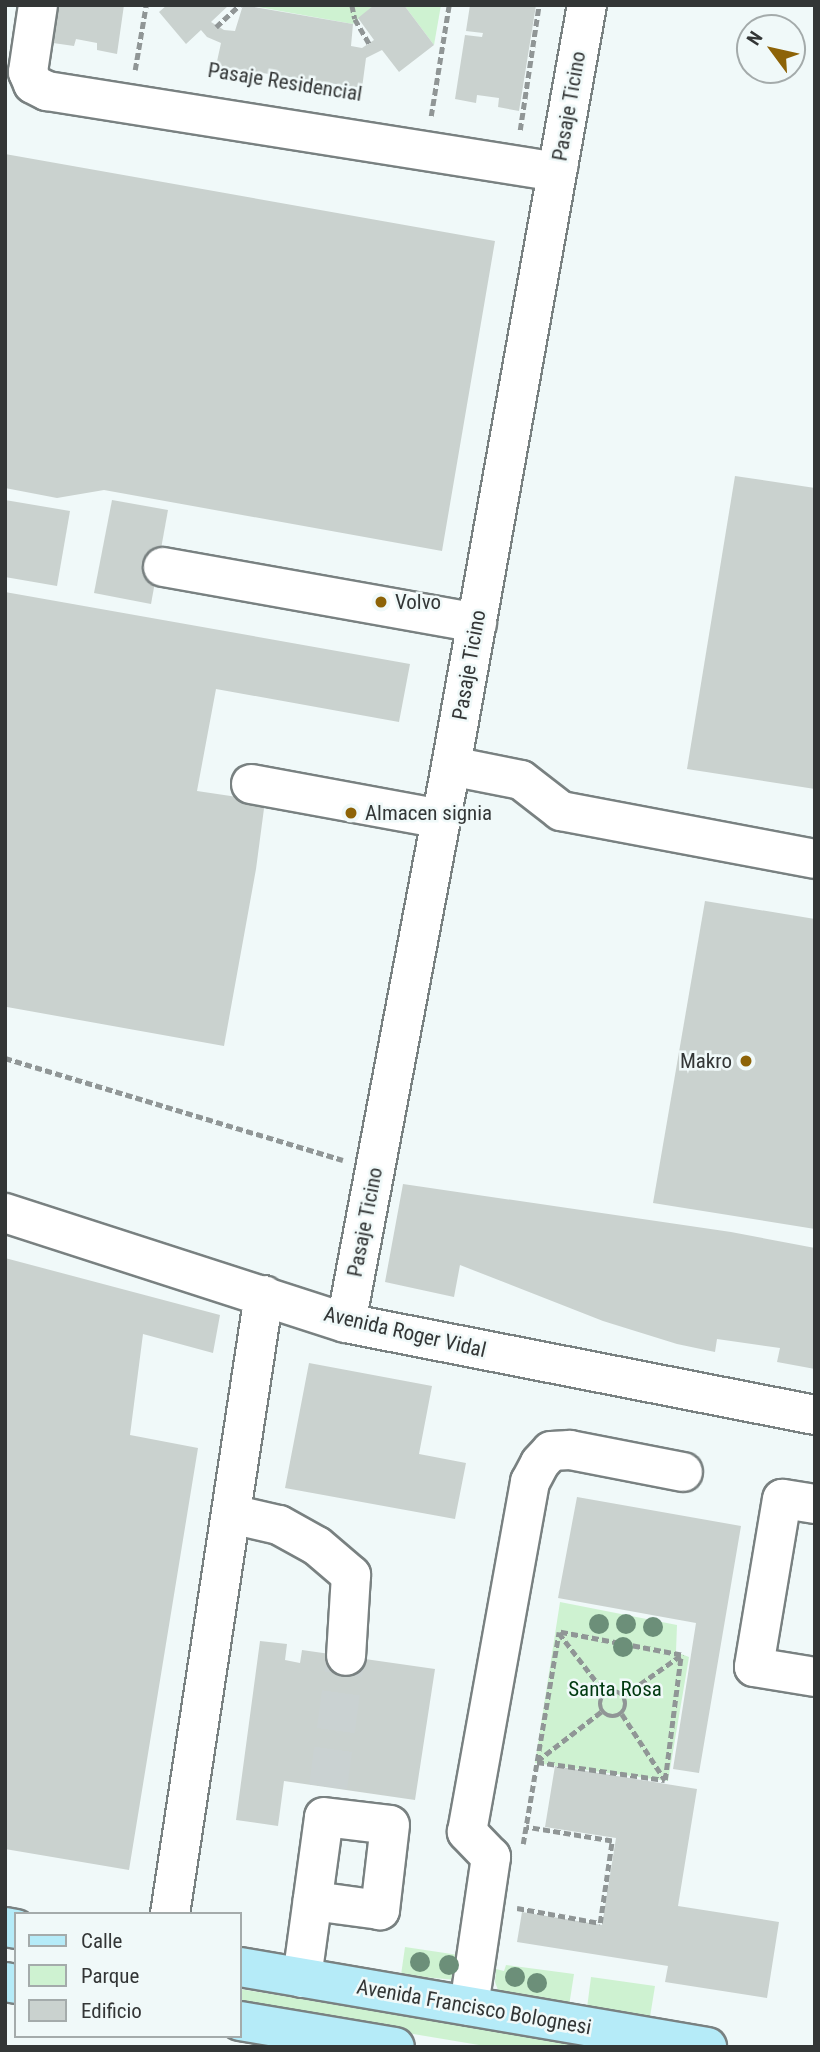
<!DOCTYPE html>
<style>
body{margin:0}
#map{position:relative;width:820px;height:2052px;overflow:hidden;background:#f0f9f9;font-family:"Roboto Condensed",sans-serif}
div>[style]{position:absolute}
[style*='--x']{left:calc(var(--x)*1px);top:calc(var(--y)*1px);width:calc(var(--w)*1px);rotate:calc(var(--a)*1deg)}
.green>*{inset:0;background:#cef2d1}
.building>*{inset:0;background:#cad2cf}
.minor-tunnel>*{height:38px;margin-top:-19px;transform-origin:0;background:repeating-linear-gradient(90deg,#cad2d2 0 38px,transparent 0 57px)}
.path>*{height:4.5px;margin-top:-2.25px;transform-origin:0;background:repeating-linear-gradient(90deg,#909696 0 7px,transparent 0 10.5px)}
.path>.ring{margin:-2.25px;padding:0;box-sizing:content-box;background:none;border:4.5px solid #909696;border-radius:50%}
.roads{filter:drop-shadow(2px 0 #798181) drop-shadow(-2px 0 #798181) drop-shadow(0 2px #798181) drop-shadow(0 -2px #798181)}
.minor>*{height:38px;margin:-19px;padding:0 19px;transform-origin:19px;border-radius:19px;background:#fff}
.major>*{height:38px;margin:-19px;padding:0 19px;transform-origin:19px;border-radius:19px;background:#b5ebf8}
.trees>*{width:20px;height:20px;margin:-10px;border-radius:50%;background:#6c8f79}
.dots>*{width:19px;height:19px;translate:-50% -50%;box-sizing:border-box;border:4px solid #f0f9f9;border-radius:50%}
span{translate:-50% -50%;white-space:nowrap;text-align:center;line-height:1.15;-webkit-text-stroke:5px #f0f9f9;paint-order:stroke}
.street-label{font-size:21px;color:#333636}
.poi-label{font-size:21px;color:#333636}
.left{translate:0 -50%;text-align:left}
.right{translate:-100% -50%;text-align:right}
.park-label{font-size:21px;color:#003910}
.frame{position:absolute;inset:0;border:7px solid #333636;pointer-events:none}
.legend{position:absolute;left:14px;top:1912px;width:228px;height:126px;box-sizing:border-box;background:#f0f9f9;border:2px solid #a4abab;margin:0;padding:9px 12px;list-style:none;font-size:21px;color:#333636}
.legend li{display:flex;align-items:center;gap:14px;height:35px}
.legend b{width:35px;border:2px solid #a4abab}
.north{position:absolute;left:736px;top:14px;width:70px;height:70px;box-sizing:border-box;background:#f0f9f9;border:2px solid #a4abab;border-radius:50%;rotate:303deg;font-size:19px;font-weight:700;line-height:28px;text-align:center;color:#333636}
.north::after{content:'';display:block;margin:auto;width:24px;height:32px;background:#8d6307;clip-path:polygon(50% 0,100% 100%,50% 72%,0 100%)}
</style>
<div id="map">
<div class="green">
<i style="clip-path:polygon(247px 5px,374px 5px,353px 24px)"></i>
<i style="clip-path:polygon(404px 5px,441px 5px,434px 45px)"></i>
<i style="clip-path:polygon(560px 1602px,677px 1625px,676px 1652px,689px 1657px,668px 1781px,535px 1763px)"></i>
<i style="clip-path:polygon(405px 1947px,465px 1956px,456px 1980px,401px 1975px)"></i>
<i style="clip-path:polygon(506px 1965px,574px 1974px,569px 2006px,508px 1997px,498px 1990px,495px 1982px,496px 1969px,504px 1971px)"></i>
<i style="clip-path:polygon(591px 1977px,655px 1986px,650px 2017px,587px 2008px)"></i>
<i style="clip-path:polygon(240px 1989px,589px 2047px,491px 2047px,240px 2005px)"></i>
</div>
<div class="building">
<i style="clip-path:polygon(58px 5px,124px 5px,117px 54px,97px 50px,97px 43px,76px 39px,74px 46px,53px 43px)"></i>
<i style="clip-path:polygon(167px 5px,229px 5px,211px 22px,224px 30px,235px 31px,243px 5px,353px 24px,351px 46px,362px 48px,374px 40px,358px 18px,374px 5px,404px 5px,434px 45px,399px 72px,382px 50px,366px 58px,362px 88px,216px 66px,221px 43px,207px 37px,201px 30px,186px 44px,159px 12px)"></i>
<i style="clip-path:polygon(470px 5px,536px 5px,519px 111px,498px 107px,499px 98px,477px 95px,476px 103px,455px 99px,465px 35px,482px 37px,483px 33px,466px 31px)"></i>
<i style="clip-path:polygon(5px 154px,495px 241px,442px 551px,104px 490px,57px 498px,5px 488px)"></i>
<i style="clip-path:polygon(735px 476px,815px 488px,815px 789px,687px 769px)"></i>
<i style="clip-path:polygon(5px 500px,70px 511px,57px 586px,5px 577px)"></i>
<i style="clip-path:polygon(112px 500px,168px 510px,151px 604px,94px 593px)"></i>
<i style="clip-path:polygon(5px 592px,410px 664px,399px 722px,216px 689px,197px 791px,265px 801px,256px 869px,224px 1046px,7px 1007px)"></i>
<i style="clip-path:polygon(705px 901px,815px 919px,815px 1229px,653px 1203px)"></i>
<i style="clip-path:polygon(403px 1184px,731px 1232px,815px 1248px,815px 1369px,777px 1362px,780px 1348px,717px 1339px,715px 1352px,677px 1344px,603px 1321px,460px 1265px,454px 1297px,385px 1282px)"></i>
<i style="clip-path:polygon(5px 1258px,220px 1315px,213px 1353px,143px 1334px,130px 1435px,198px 1448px,129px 1870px,5px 1849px)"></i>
<i style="clip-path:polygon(309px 1363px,432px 1386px,419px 1454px,466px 1463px,455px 1519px,285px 1488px)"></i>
<i style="clip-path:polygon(577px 1497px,741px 1526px,699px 1773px,673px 1769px,696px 1623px,558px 1598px)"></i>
<i style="clip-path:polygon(260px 1641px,287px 1644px,285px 1660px,300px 1663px,302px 1650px,435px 1669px,415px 1800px,284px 1781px,278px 1826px,236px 1820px)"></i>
<i style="clip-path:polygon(555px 1766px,697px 1789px,678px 1906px,779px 1922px,767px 1998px,665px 1982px,668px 1966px,517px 1942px,522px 1912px,602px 1925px,616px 1838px,545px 1827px)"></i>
</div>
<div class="minor-tunnel">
<i style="--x:328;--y:1787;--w:132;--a:-82.2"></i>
</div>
<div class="path">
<i style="--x:352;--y:5;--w:14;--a:78"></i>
<i style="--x:355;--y:19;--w:30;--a:60"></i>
<i style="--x:216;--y:27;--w:33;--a:-43"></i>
<i style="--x:135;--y:70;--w:66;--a:-80.4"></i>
<i style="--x:431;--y:116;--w:112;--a:-80.8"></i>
<i style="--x:520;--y:130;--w:126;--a:-81.4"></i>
<i style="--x:5;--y:1058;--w:353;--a:16.8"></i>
<i style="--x:559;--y:1633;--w:77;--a:52.4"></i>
<i class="ring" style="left:600px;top:1691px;width:21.5px;height:21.5px"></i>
<i style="--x:623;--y:1696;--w:70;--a:-35.1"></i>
<i style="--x:622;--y:1714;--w:79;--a:56.9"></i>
<i style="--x:537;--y:1761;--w:82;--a:-37.6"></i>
<i style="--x:537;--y:1762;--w:129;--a:8"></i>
<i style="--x:665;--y:1780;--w:126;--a:-82.7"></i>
<i style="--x:681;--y:1655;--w:124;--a:-169.3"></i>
<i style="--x:523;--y:1844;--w:215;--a:-80.4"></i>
<i style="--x:517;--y:1908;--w:84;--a:10.2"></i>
<i style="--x:600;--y:1923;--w:83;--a:-81.7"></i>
<i style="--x:612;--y:1841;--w:87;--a:-170.8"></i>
</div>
<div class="roads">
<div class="minor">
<i style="--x:38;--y:5;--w:68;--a:98.5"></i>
<i style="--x:28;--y:72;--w:13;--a:67"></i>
<i style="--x:33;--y:84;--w:16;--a:27"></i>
<i style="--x:47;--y:91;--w:504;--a:9.01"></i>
<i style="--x:545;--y:170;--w:14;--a:-17"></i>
<i style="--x:163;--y:567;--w:319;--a:10.1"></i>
<i style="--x:451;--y:766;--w:71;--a:11.3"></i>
<i style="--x:521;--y:780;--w:51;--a:37.8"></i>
<i style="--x:561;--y:811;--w:258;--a:10.7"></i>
<i style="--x:251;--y:784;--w:193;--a:10.4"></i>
<i style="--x:5;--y:1213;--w:358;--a:17.9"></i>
<i style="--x:346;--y:1323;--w:478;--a:11.1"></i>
<i style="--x:346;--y:1323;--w:567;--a:-79.32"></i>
<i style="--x:451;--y:766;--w:773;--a:-79.87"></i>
<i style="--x:815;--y:1504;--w:33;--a:-171"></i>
<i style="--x:782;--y:1499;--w:170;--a:99.5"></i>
<i style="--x:754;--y:1667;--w:62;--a:9.3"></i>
<i style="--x:231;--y:1514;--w:49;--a:12.9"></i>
<i style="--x:279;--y:1525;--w:43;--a:28.9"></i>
<i style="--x:317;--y:1546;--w:45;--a:40.5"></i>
<i style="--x:351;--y:1575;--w:81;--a:93.5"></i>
<i style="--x:170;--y:1914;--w:626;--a:-81.37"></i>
<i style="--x:302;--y:1978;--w:162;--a:-82.2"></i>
<i style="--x:324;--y:1817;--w:66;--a:6.9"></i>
<i style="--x:390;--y:1825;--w:86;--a:96.7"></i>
<i style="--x:380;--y:1910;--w:68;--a:-172.3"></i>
<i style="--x:469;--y:2006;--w:151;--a:-81.6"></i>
<i style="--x:491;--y:1857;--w:35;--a:-134"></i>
<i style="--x:467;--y:1832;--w:356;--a:-79.8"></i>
<i style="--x:530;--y:1482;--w:21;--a:-62"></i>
<i style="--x:540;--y:1463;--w:16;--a:-47"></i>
<i style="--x:551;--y:1451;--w:19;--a:-3"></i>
<i style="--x:570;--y:1450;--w:115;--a:11"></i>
</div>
<div class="major">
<i style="--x:5;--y:1927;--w:11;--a:10"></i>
<i style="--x:240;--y:1967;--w:474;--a:9.7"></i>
<i style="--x:5;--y:1982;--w:11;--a:10"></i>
<i style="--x:240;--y:2021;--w:157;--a:9.5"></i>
</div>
</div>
<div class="trees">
<i style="left:599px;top:1624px"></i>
<i style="left:626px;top:1624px"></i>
<i style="left:653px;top:1627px"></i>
<i style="left:623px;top:1647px"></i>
<i style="left:420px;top:1962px"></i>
<i style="left:449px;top:1965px"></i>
<i style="left:515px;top:1977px"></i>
<i style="left:537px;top:1983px"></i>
</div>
<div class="dots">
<i style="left:381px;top:602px;background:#8d6307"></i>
<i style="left:351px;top:813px;background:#8d6307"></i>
<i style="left:746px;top:1061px;background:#8d6307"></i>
</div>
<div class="street-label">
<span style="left:285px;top:82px;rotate:9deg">Pasaje Residencial</span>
<span style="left:569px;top:106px;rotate:-80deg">Pasaje Ticino</span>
<span style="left:469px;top:665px;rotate:-80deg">Pasaje Ticino</span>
<span style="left:365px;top:1222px;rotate:-79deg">Pasaje Ticino</span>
<span style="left:405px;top:1332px;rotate:13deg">Avenida Roger Vidal</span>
<span style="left:474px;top:2007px;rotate:10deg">Avenida Francisco Bolognesi</span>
</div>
<div class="poi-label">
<span class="left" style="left:395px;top:602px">Volvo</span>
<span class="left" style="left:365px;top:813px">Almacen signia</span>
<span class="right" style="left:732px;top:1061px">Makro</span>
</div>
<div class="park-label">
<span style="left:615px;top:1689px">Santa Rosa</span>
</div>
<div class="frame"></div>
<ul class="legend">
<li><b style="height:9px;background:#b5ebf8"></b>Calle</li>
<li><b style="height:19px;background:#cef2d1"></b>Parque</li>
<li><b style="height:19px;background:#cad2cf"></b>Edificio</li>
</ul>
<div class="north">N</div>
</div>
